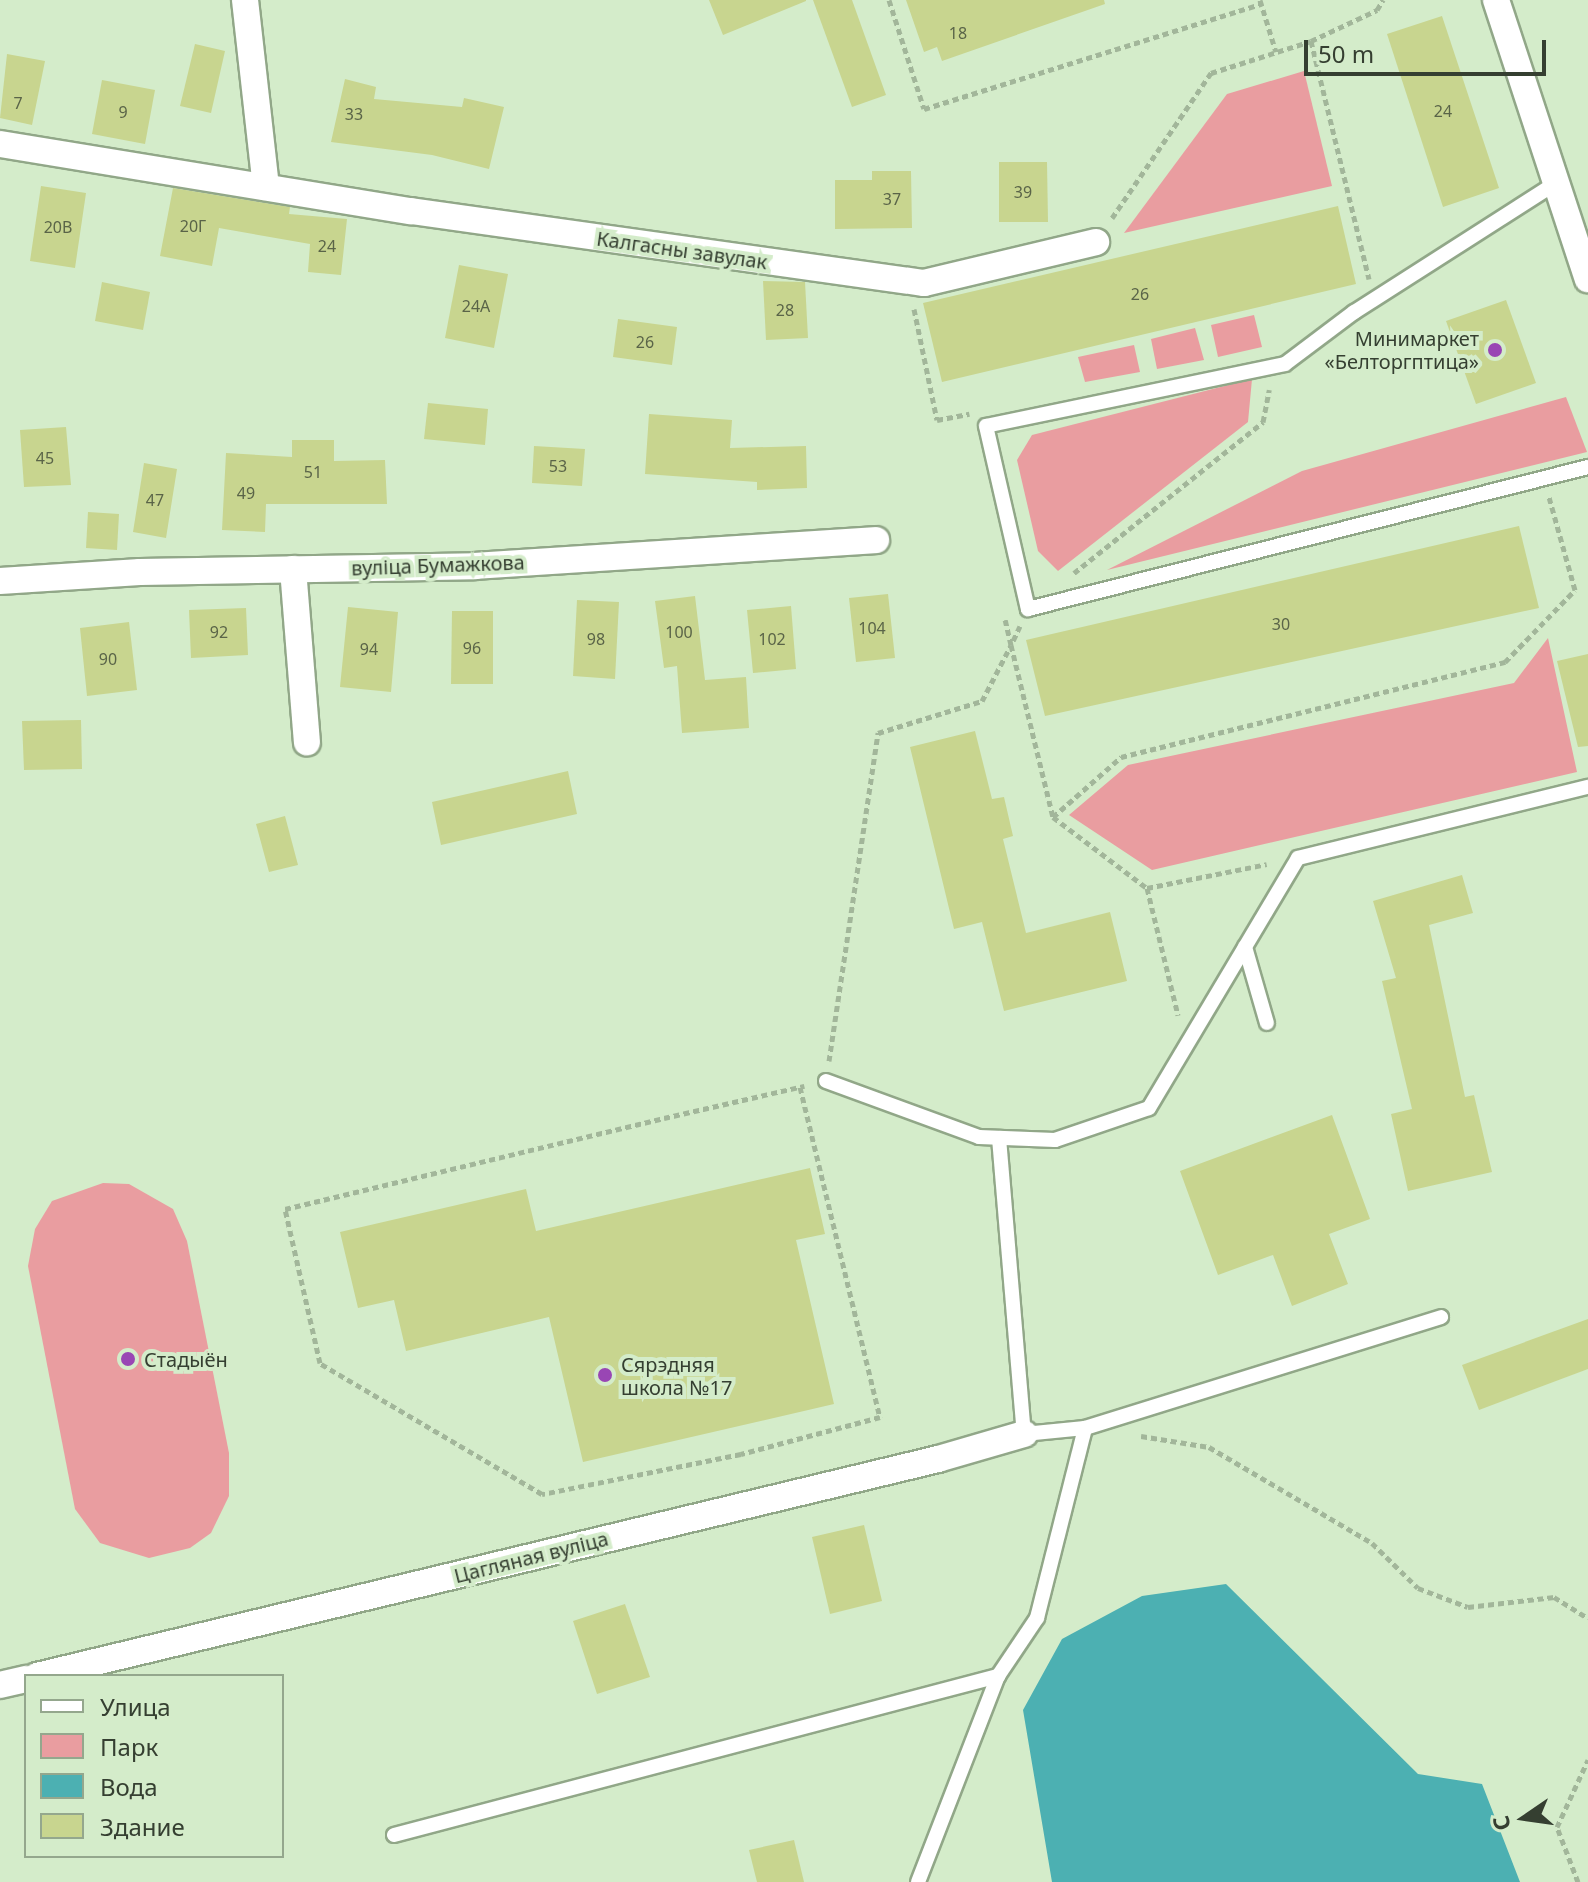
<!DOCTYPE html>
<meta charset="utf-8">
<style>
body{margin:0}
#map{position:relative;width:1588px;height:1882px;overflow:hidden;background:#d4ecca;font-family:"Noto Sans",sans-serif}
div>[style]{position:absolute}
[style*='--x']{left:calc(var(--x)*1px);top:calc(var(--y)*1px);width:calc(var(--w)*1px);rotate:calc(var(--a)*1deg)}
.green>*{inset:0;background:#e99da0}
.water>*{inset:0;background:#4cb0b2}
.building>*{inset:0;background:#c8d58f}
.path>*{height:5px;margin-top:-2.5px;transform-origin:0;background:repeating-linear-gradient(90deg,#a2b69a 0 6px,transparent 0 10px)}
.roads{filter:drop-shadow(2px 0 #91a788) drop-shadow(-2px 0 #91a788) drop-shadow(0 2px #91a788) drop-shadow(0 -2px #91a788)}
.lane>*{height:14px;margin:-7px;padding:0 7px;transform-origin:7px;border-radius:7px;background:#fff}
.street>*{height:26px;margin:-13px;padding:0 13px;transform-origin:13px;border-radius:13px;background:#fff}
.dots>*{width:22px;height:22px;translate:-50% -50%;box-sizing:border-box;border:4px solid #d4ecca;border-radius:50%}
span{translate:-50% -50%;white-space:nowrap;text-align:center;line-height:1.15;-webkit-text-stroke:8px #d4ecca;paint-order:stroke}
.number-label{font-size:16px;color:#5a6448}
.number-label span{-webkit-text-stroke-width:0}
.street-label{font-size:20px;color:#353f31}
.poi-label{font-size:20px;color:#353f31}
.right{translate:-100% -50%;text-align:right}
.left{translate:0 -50%;text-align:left}
.legend{position:absolute;left:24px;top:1674px;width:260px;height:184px;box-sizing:border-box;background:#d4ecca;border:2px solid #94a78d;margin:0;padding:10px 14px;list-style:none;font-size:24px;color:#353f31}
.legend li{display:flex;align-items:center;gap:16px;height:40px}
.legend b{width:40px;border:2px solid #94a78d}
.north{position:absolute;left:1484px;top:1778px;width:80px;height:80px;-webkit-text-stroke:6px #d4ecca;paint-order:stroke;rotate:257deg;font-size:22px;font-weight:700;line-height:32px;text-align:center;color:#353f31}
.north::after{content:'';display:block;margin:auto;width:28px;height:36px;background:#353f31;clip-path:polygon(50% 0,100% 100%,50% 72%,0 100%)}
.scale{position:absolute;left:1304px;top:40px;width:242px;height:36px;box-sizing:border-box;border:4px solid #353f31;border-top:0;padding-left:10px;font-size:24px;line-height:28px;white-space:nowrap;color:#353f31;-webkit-text-stroke:6px #d4ecca;paint-order:stroke}
</style>
<div id="map">
<div class="green">
<i style="clip-path:polygon(1304px 71px,1332px 186px,1124px 233px,1227px 94px)"></i>
<i style="clip-path:polygon(1254px 315px,1262px 347px,1218px 357px,1211px 325px)"></i>
<i style="clip-path:polygon(1195px 328px,1204px 360px,1157px 369px,1151px 339px)"></i>
<i style="clip-path:polygon(1134px 345px,1140px 372px,1085px 382px,1078px 357px)"></i>
<i style="clip-path:polygon(1252px 379px,1248px 422px,1058px 571px,1038px 551px,1017px 460px,1032px 435px)"></i>
<i style="clip-path:polygon(1566px 397px,1587px 452px,1107px 570px,1302px 471px)"></i>
<i style="clip-path:polygon(1548px 638px,1577px 772px,1152px 870px,1069px 815px,1128px 765px,1514px 683px)"></i>
<i style="clip-path:polygon(103px 1183px,129px 1184px,173px 1209px,187px 1241px,229px 1453px,229px 1496px,211px 1533px,190px 1548px,149px 1558px,100px 1543px,75px 1509px,28px 1266px,35px 1229px,52px 1201px)"></i>
</div>
<div class="water">
<i style="clip-path:polygon(1226px 1584px,1418px 1774px,1482px 1784px,1520px 1882px,1052px 1882px,1023px 1710px,1062px 1639px,1142px 1596px)"></i>
</div>
<div class="building">
<i style="clip-path:polygon(709px 0,806px 0,806px 1px,723px 35px)"></i>
<i style="clip-path:polygon(813px 0,852px 0,886px 95px,852px 107px)"></i>
<i style="clip-path:polygon(906px 0,1104px 0,1105px 4px,942px 61px,937px 47px,924px 52px)"></i>
<i style="clip-path:polygon(1442px 16px,1499px 188px,1443px 207px,1387px 34px)"></i>
<i style="clip-path:polygon(195px 44px,225px 51px,211px 113px,180px 106px)"></i>
<i style="clip-path:polygon(7px 54px,45px 61px,32px 125px,0 118px)"></i>
<i style="clip-path:polygon(345px 79px,376px 87px,374px 99px,462px 107px,464px 98px,504px 107px,489px 169px,432px 155px,331px 142px)"></i>
<i style="clip-path:polygon(102px 80px,155px 90px,145px 144px,92px 134px)"></i>
<i style="clip-path:polygon(999px 162px,1047px 162px,1048px 222px,999px 222px)"></i>
<i style="clip-path:polygon(872px 171px,911px 171px,912px 228px,835px 229px,835px 180px,872px 180px)"></i>
<i style="clip-path:polygon(41px 186px,86px 193px,75px 268px,30px 261px)"></i>
<i style="clip-path:polygon(173px 188px,290px 207px,289px 214px,347px 219px,341px 275px,308px 272px,310px 244px,219px 228px,212px 266px,160px 256px)"></i>
<i style="clip-path:polygon(1338px 206px,1356px 284px,942px 382px,923px 303px)"></i>
<i style="clip-path:polygon(459px 265px,508px 274px,494px 348px,445px 338px)"></i>
<i style="clip-path:polygon(763px 281px,805px 282px,808px 338px,766px 340px)"></i>
<i style="clip-path:polygon(102px 282px,150px 292px,143px 330px,95px 321px)"></i>
<i style="clip-path:polygon(1506px 300px,1536px 383px,1476px 404px,1446px 321px)"></i>
<i style="clip-path:polygon(618px 319px,677px 327px,672px 365px,613px 357px)"></i>
<i style="clip-path:polygon(428px 403px,488px 409px,485px 445px,424px 439px)"></i>
<i style="clip-path:polygon(649px 414px,732px 420px,730px 448px,806px 446px,807px 488px,757px 490px,757px 482px,645px 474px)"></i>
<i style="clip-path:polygon(66px 427px,71px 485px,24px 487px,20px 430px)"></i>
<i style="clip-path:polygon(292px 440px,334px 440px,334px 461px,385px 460px,387px 504px,266px 504px,265px 532px,222px 530px,226px 453px,292px 457px)"></i>
<i style="clip-path:polygon(534px 446px,585px 449px,582px 486px,532px 483px)"></i>
<i style="clip-path:polygon(144px 463px,177px 469px,166px 538px,133px 532px)"></i>
<i style="clip-path:polygon(88px 512px,119px 514px,117px 550px,86px 548px)"></i>
<i style="clip-path:polygon(1519px 526px,1539px 608px,1045px 716px,1026px 640px)"></i>
<i style="clip-path:polygon(888px 594px,895px 658px,856px 662px,849px 598px)"></i>
<i style="clip-path:polygon(695px 596px,705px 680px,746px 677px,749px 728px,682px 733px,677px 666px,664px 668px,655px 601px)"></i>
<i style="clip-path:polygon(577px 600px,619px 602px,615px 679px,573px 676px)"></i>
<i style="clip-path:polygon(791px 606px,796px 669px,753px 673px,747px 610px)"></i>
<i style="clip-path:polygon(348px 607px,398px 612px,391px 692px,340px 687px)"></i>
<i style="clip-path:polygon(246px 608px,248px 655px,191px 658px,189px 610px)"></i>
<i style="clip-path:polygon(452px 611px,493px 611px,493px 684px,451px 684px)"></i>
<i style="clip-path:polygon(129px 622px,137px 690px,87px 696px,80px 628px)"></i>
<i style="clip-path:polygon(1588px 654px,1588px 746px,1578px 747px,1557px 661px)"></i>
<i style="clip-path:polygon(81px 720px,82px 769px,24px 770px,22px 721px)"></i>
<i style="clip-path:polygon(975px 731px,992px 799px,1004px 797px,1013px 836px,1003px 839px,1026px 933px,1110px 912px,1127px 981px,1004px 1011px,982px 922px,954px 929px,910px 747px)"></i>
<i style="clip-path:polygon(568px 771px,577px 814px,441px 845px,432px 802px)"></i>
<i style="clip-path:polygon(285px 816px,298px 865px,269px 872px,256px 824px)"></i>
<i style="clip-path:polygon(1462px 875px,1473px 913px,1429px 925px,1465px 1097px,1474px 1095px,1492px 1172px,1408px 1191px,1391px 1114px,1412px 1109px,1382px 981px,1396px 978px,1373px 901px)"></i>
<i style="clip-path:polygon(1332px 1115px,1370px 1219px,1329px 1234px,1348px 1284px,1292px 1306px,1273px 1255px,1218px 1275px,1180px 1171px)"></i>
<i style="clip-path:polygon(810px 1168px,825px 1234px,796px 1240px,834px 1404px,583px 1462px,549px 1317px,406px 1351px,394px 1300px,358px 1308px,340px 1232px,526px 1189px,536px 1231px)"></i>
<i style="clip-path:polygon(1588px 1319px,1588px 1369px,1479px 1410px,1462px 1365px)"></i>
<i style="clip-path:polygon(864px 1525px,882px 1601px,830px 1614px,812px 1537px)"></i>
<i style="clip-path:polygon(625px 1604px,650px 1677px,597px 1694px,573px 1621px)"></i>
<i style="clip-path:polygon(794px 1840px,804px 1882px,757px 1882px,749px 1850px)"></i>
</div>
<div class="path">
<i style="--x:889;--y:0;--w:114;--a:72.2"></i>
<i style="--x:924;--y:109;--w:354;--a:-17.3"></i>
<i style="--x:1260;--y:0;--w:54;--a:72.9"></i>
<i style="--x:1311;--y:41;--w:73;--a:-25.2"></i>
<i style="--x:1377;--y:10;--w:12;--a:-59"></i>
<i style="--x:1112;--y:218;--w:176;--a:-55.7"></i>
<i style="--x:1211;--y:73;--w:105;--a:-17.7"></i>
<i style="--x:1311;--y:41;--w:245;--a:76.3"></i>
<i style="--x:914;--y:309;--w:113;--a:78.3"></i>
<i style="--x:937;--y:420;--w:33;--a:-11"></i>
<i style="--x:1074;--y:573;--w:242;--a:-38.6"></i>
<i style="--x:1263;--y:422;--w:33;--a:-79"></i>
<i style="--x:1020;--y:626;--w:21;--a:115"></i>
<i style="--x:1011;--y:645;--w:177;--a:76.3"></i>
<i style="--x:1053;--y:817;--w:118;--a:37.1"></i>
<i style="--x:1147;--y:888;--w:122;--a:-11.3"></i>
<i style="--x:1053;--y:817;--w:91;--a:-41.4"></i>
<i style="--x:1121;--y:757;--w:396;--a:-13.9"></i>
<i style="--x:1505;--y:662;--w:100;--a:-45.8"></i>
<i style="--x:1575;--y:590;--w:97;--a:-105.6"></i>
<i style="--x:1147;--y:888;--w:131;--a:76.3"></i>
<i style="--x:829;--y:1061;--w:332;--a:-81.5"></i>
<i style="--x:878;--y:733;--w:109;--a:-17.1"></i>
<i style="--x:982;--y:701;--w:63;--a:-62.6"></i>
<i style="--x:1011;--y:645;--w:26;--a:-103"></i>
<i style="--x:800;--y:1087;--w:340;--a:76.4"></i>
<i style="--x:880;--y:1417;--w:144;--a:165.1"></i>
<i style="--x:741;--y:1454;--w:203;--a:168.6"></i>
<i style="--x:542;--y:1494;--w:258;--a:-149.5"></i>
<i style="--x:320;--y:1363;--w:158;--a:-102.8"></i>
<i style="--x:285;--y:1209;--w:390;--a:-13.5"></i>
<i style="--x:664;--y:1118;--w:144;--a:-12.9"></i>
<i style="--x:1141;--y:1436;--w:69;--a:9.2"></i>
<i style="--x:1209;--y:1447;--w:189;--a:30.5"></i>
<i style="--x:1372;--y:1543;--w:64;--a:44.4"></i>
<i style="--x:1418;--y:1588;--w:53;--a:20.8"></i>
<i style="--x:1468;--y:1607;--w:87;--a:-6.6"></i>
<i style="--x:1554;--y:1597;--w:40;--a:32"></i>
<i style="--x:1578;--y:1882;--w:59;--a:-110.9"></i>
<i style="--x:1557;--y:1827;--w:74;--a:-65.2"></i>
</div>
<div class="roads">
<div class="lane">
<i style="--x:1556;--y:183;--w:240;--a:147.4"></i>
<i style="--x:1354;--y:312;--w:86;--a:143"></i>
<i style="--x:1285;--y:364;--w:305;--a:168.3"></i>
<i style="--x:986;--y:426;--w:188;--a:77.1"></i>
<i style="--x:1028;--y:609;--w:578;--a:-14.23"></i>
<i style="--x:1245;--y:947;--w:79;--a:73.9"></i>
<i style="--x:826;--y:1081;--w:163;--a:20.1"></i>
<i style="--x:979;--y:1137;--w:76;--a:2.3"></i>
<i style="--x:1055;--y:1140;--w:99;--a:-18.8"></i>
<i style="--x:1149;--y:1108;--w:291;--a:-59.2"></i>
<i style="--x:1298;--y:858;--w:299;--a:-13.8"></i>
<i style="--x:999;--y:1138;--w:297;--a:85.2"></i>
<i style="--x:1024;--y:1434;--w:61;--a:-5.6"></i>
<i style="--x:1085;--y:1428;--w:373;--a:-17.3"></i>
<i style="--x:394;--y:1835;--w:625;--a:-14.75"></i>
<i style="--x:918;--y:1882;--w:221;--a:-68.8"></i>
<i style="--x:998;--y:1676;--w:70;--a:-56.1"></i>
<i style="--x:1037;--y:1618;--w:196;--a:-75.8"></i>
</div>
<div class="street">
<i style="--x:245;--y:0;--w:188;--a:83.6"></i>
<i style="--x:1496;--y:0;--w:294;--a:71.8"></i>
<i style="--x:0;--y:144;--w:416;--a:9.3"></i>
<i style="--x:411;--y:211;--w:518;--a:7.99"></i>
<i style="--x:924;--y:283;--w:177;--a:-13.4"></i>
<i style="--x:293;--y:569;--w:174;--a:85.4"></i>
<i style="--x:0;--y:581;--w:140;--a:-3.7"></i>
<i style="--x:140;--y:572;--w:335;--a:-1"></i>
<i style="--x:475;--y:566;--w:402;--a:-3.7"></i>
<i style="--x:37;--y:1676;--w:927;--a:-13.54"></i>
<i style="--x:938;--y:1459;--w:90;--a:-16.2"></i>
<i style="--x:0;--y:1685;--w:27;--a:-13"></i>
</div>
</div>
<div class="dots">
<i style="left:1495px;top:350px;background:#9946b4"></i>
<i style="left:128px;top:1359px;background:#9946b4"></i>
<i style="left:605px;top:1375px;background:#9946b4"></i>
</div>
<div class="number-label">
<span style="left:958px;top:33px">18</span>
<span style="left:18px;top:103px">7</span>
<span style="left:1443px;top:111px">24</span>
<span style="left:123px;top:112px">9</span>
<span style="left:354px;top:114px">33</span>
<span style="left:1023px;top:192px">39</span>
<span style="left:892px;top:199px">37</span>
<span style="left:193px;top:226px">20Г</span>
<span style="left:58px;top:227px">20В</span>
<span style="left:327px;top:246px">24</span>
<span style="left:1140px;top:294px">26</span>
<span style="left:476px;top:306px">24А</span>
<span style="left:785px;top:310px">28</span>
<span style="left:645px;top:342px">26</span>
<span style="left:45px;top:458px">45</span>
<span style="left:558px;top:466px">53</span>
<span style="left:313px;top:472px">51</span>
<span style="left:246px;top:493px">49</span>
<span style="left:155px;top:500px">47</span>
<span style="left:1281px;top:624px">30</span>
<span style="left:872px;top:628px">104</span>
<span style="left:219px;top:632px">92</span>
<span style="left:679px;top:632px">100</span>
<span style="left:596px;top:639px">98</span>
<span style="left:772px;top:639px">102</span>
<span style="left:472px;top:648px">96</span>
<span style="left:369px;top:649px">94</span>
<span style="left:108px;top:659px">90</span>
</div>
<div class="street-label">
<span style="left:682px;top:250px;rotate:8deg">Калгасны завулак</span>
<span style="left:438px;top:565px;rotate:-2deg">вуліца Бумажкова</span>
<span style="left:531px;top:1557px;rotate:-14deg">Цагляная вуліца</span>
</div>
<div class="poi-label">
<span class="right" style="left:1479px;top:350px">Минимаркет<br>«Белторгптица»</span>
<span class="left" style="left:144px;top:1359px">Стадыён</span>
<span class="left" style="left:621px;top:1376px">Сярэдняя<br>школа №17</span>
</div>
<ul class="legend">
<li><b style="height:10px;background:#fff"></b>Улица</li>
<li><b style="height:22px;background:#e99da0"></b>Парк</li>
<li><b style="height:22px;background:#4cb0b2"></b>Вода</li>
<li><b style="height:22px;background:#c8d58f"></b>Здание</li>
</ul>
<div class="north">С</div>
<div class="scale">50 m</div>
</div>
